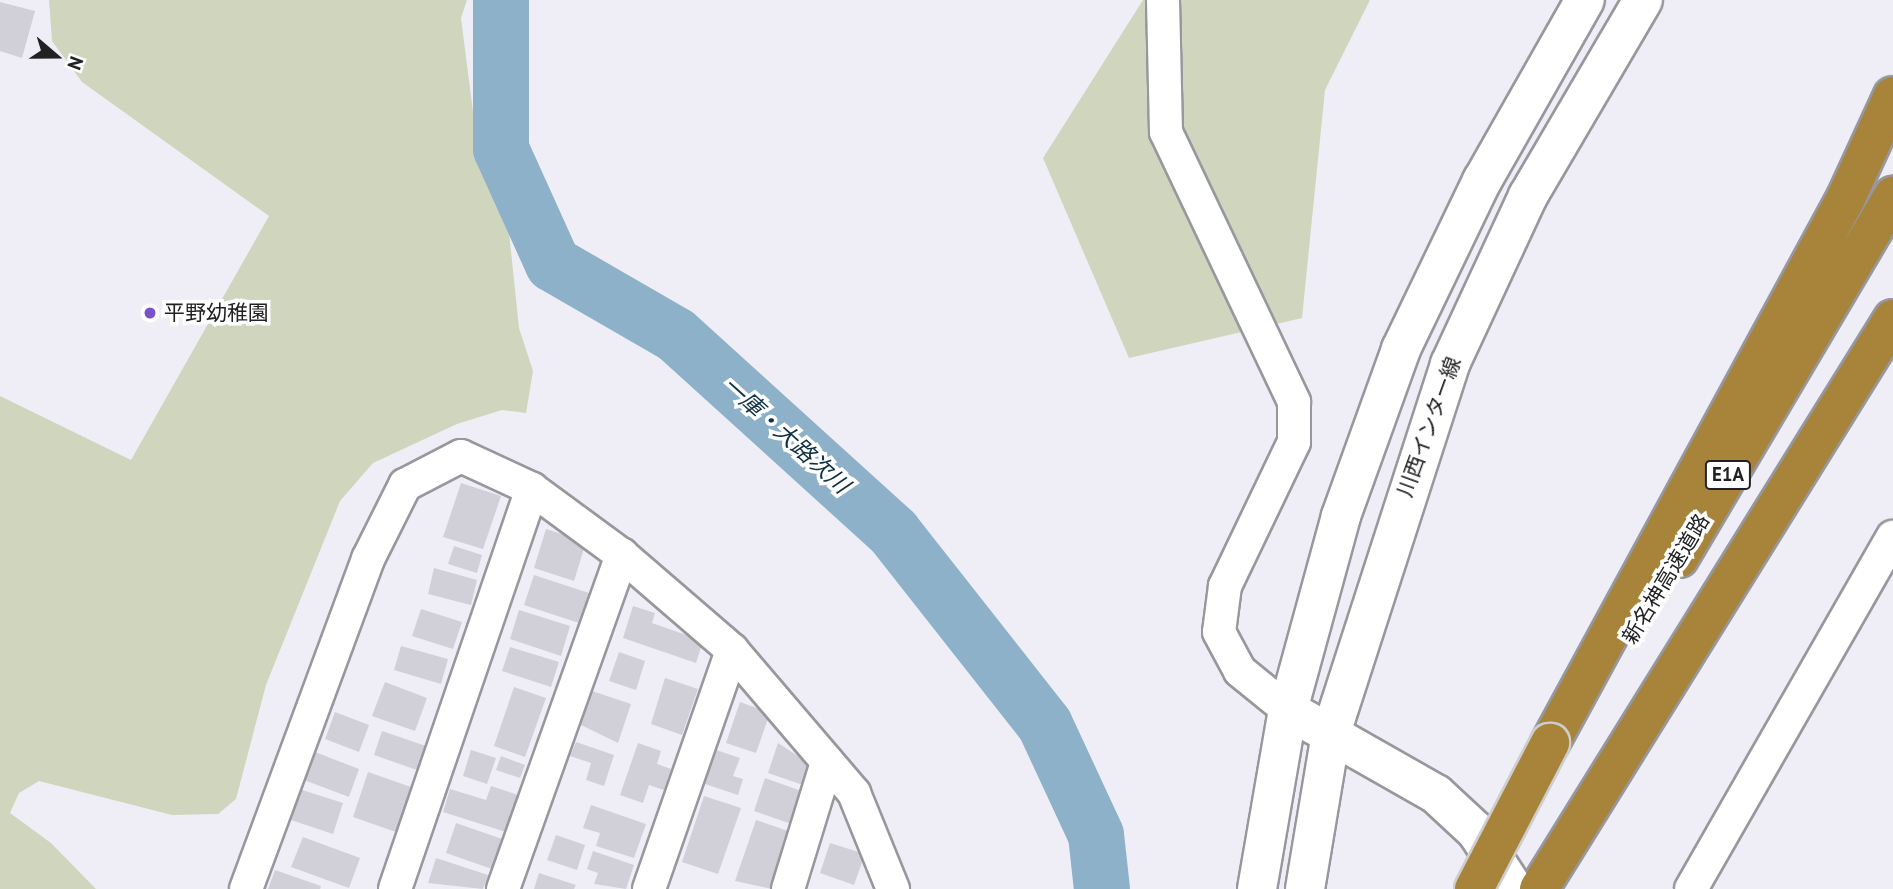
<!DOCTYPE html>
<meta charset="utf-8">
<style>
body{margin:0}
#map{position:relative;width:1893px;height:889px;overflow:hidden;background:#efeef7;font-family:"PT Sans","Noto Sans JP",sans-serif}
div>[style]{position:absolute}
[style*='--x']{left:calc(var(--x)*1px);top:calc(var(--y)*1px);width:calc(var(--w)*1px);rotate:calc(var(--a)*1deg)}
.green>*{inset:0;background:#d0d6bd}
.river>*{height:56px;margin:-28px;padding:0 28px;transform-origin:28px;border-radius:28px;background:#8cb1c8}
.building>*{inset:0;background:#d1cfd7}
.roads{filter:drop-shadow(2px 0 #97979e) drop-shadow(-2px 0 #97979e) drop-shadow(0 2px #97979e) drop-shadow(0 -2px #97979e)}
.minor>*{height:32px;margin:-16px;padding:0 16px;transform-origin:16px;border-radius:16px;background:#fff}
.tertiary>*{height:38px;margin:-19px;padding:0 19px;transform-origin:19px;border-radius:19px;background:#fff}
.secondary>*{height:38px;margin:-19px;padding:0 19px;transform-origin:19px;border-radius:19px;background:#fff}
.motorway>*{height:38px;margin:-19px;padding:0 19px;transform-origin:19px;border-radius:19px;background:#a7843a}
.bridges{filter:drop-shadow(2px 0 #cececf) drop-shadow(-2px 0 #cececf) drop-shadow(0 2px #cececf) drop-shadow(0 -2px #cececf)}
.motorway-bridge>*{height:38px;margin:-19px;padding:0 19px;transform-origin:19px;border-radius:19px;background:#a7843a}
.dots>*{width:19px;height:19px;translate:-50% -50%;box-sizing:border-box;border:4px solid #fff;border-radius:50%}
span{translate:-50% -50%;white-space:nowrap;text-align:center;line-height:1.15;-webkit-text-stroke:7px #fff;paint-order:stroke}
.shield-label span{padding:2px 5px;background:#fff;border:2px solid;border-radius:5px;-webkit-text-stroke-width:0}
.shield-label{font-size:19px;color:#212124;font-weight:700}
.poi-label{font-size:21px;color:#212124}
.left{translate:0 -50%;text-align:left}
.street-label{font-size:21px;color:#212124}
.water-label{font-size:23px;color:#0f3142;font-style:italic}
.north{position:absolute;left:21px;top:21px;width:70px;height:70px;-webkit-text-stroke:5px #fff;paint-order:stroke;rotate:110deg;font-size:19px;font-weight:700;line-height:28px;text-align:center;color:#212124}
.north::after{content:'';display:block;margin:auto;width:24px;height:32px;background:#212124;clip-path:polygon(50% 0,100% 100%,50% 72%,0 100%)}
</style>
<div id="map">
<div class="green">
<i style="clip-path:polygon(49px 0,467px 0,461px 18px,480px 166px,509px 232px,519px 328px,533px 371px,526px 413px,502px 410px,457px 424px,373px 463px,340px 501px,266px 685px,236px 799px,218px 814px,172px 815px,39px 781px,19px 793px,10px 813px,51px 843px,96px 889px,0 889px,0 396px,131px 460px,269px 216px,82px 82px,52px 41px)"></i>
<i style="clip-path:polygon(1143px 0,1370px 0,1325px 90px,1302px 318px,1129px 358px,1043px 158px)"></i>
</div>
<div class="river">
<i style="--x:501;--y:0;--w:149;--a:90"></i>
<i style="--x:501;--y:149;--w:126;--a:65.7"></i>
<i style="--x:553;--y:264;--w:142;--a:30"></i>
<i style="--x:676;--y:335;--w:294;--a:42.2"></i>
<i style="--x:894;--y:533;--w:244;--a:51.8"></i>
<i style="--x:1045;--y:725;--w:121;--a:65.1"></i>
<i style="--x:1096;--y:835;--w:54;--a:83.7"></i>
</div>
<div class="building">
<i style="clip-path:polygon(0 2px,35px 11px,22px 58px,0 51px)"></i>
<i style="clip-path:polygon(461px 483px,501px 496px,483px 549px,443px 537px)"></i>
<i style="clip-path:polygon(546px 529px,586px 542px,574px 581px,534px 568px)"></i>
<i style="clip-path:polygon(454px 546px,482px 555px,477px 573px,448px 564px)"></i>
<i style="clip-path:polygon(434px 568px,477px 580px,471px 605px,428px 594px)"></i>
<i style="clip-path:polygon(534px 575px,589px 593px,579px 623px,524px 605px)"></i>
<i style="clip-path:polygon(633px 606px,655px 613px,652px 623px,703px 641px,696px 663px,623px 638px)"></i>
<i style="clip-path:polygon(421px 609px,462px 622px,453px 649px,412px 636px)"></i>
<i style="clip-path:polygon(519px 610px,570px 626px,561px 656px,510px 639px)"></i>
<i style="clip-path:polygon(401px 646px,448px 659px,441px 684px,394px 670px)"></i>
<i style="clip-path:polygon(510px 647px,559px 662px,551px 687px,502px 671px)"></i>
<i style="clip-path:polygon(619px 652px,645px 661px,636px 690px,609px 681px)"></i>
<i style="clip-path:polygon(665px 678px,698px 689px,682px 735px,651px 724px)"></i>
<i style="clip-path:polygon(385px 682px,427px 698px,415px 731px,372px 716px)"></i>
<i style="clip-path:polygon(514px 687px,546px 698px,525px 757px,494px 746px)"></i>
<i style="clip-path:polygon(592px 691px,631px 704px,618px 743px,581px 725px)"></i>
<i style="clip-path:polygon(740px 702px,770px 713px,756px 753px,726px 743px)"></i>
<i style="clip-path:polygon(335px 712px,369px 725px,359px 752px,325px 739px)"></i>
<i style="clip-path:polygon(382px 731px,426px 746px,417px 770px,374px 755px)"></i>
<i style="clip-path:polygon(576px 742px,614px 755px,604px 786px,586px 780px,591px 763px,570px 756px)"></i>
<i style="clip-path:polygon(638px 743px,661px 751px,657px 764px,671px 769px,664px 790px,649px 785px,643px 803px,620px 795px)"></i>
<i style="clip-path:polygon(778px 743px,810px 764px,803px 785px,768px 773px)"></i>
<i style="clip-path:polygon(471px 750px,496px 758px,487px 784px,463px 776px)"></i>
<i style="clip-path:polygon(716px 750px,740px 758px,733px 776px,743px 779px,738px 795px,705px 784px)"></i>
<i style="clip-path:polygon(315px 752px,359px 769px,349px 797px,304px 780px)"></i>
<i style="clip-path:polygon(501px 756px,525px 765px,520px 778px,496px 770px)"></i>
<i style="clip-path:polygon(368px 772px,411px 787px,396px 832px,353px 817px)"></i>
<i style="clip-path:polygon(765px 778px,804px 792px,794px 825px,754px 811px)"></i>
<i style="clip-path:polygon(491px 786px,518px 795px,506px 832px,443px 812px,450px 789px,486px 800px)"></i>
<i style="clip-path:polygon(296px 788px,343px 803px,333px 834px,285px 818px)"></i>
<i style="clip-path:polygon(704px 796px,741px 808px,718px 874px,682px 862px)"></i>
<i style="clip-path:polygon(591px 805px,646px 824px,634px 858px,596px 846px,600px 833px,583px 828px)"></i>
<i style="clip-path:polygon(756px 820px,791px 832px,772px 889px,735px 881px)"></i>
<i style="clip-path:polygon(456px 823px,502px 839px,492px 869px,446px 853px)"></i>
<i style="clip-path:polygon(556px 835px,585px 845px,577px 870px,547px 860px)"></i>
<i style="clip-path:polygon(303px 837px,360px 858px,349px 888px,291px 867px)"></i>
<i style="clip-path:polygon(830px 843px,865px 854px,854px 885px,820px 873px)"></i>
<i style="clip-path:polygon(593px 851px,634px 865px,626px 889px,594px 884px,598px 873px,587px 869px)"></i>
<i style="clip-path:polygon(436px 858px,488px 875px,483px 889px,428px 883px)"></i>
<i style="clip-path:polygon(275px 870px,321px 886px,320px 889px,268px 889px)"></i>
<i style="clip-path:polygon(539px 873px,576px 885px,574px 889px,534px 889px)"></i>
</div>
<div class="roads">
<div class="minor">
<i style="--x:1163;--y:0;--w:132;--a:88.7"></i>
<i style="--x:1166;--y:132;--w:299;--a:64.6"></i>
<i style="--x:1294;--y:402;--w:40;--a:90"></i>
<i style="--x:1294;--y:442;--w:160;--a:115.6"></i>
<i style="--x:1225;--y:586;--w:46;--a:97.4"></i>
<i style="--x:1219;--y:632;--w:44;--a:61.7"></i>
<i style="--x:1240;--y:671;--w:62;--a:39.1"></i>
<i style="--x:246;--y:889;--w:352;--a:-69.7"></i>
<i style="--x:368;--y:559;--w:83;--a:-63.4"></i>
<i style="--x:405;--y:485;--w:63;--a:-27.4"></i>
<i style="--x:461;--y:456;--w:78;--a:24.9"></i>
<i style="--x:395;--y:889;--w:423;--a:-71.1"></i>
<i style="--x:532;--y:489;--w:112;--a:36.3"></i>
<i style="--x:622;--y:555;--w:145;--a:40.8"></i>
<i style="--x:503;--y:889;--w:355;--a:-70.4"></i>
<i style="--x:649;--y:889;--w:253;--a:-70.8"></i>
<i style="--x:732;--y:650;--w:188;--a:49.5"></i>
<i style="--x:854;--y:793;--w:104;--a:67.9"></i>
<i style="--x:788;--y:889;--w:133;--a:-72.9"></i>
<i style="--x:1691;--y:889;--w:406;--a:-60.2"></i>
</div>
<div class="tertiary">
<i style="--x:1288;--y:710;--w:170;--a:29.6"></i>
<i style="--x:1436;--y:794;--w:54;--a:42.8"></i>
<i style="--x:1476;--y:831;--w:69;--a:56.8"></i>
</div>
<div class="secondary">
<i style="--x:1257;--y:889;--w:182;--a:-80.2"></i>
<i style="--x:1288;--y:710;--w:201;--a:-74.7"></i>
<i style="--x:1341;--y:516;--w:177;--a:-70.2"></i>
<i style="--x:1401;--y:349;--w:187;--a:-64.3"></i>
<i style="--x:1482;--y:181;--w:208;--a:-60.4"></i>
<i style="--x:1305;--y:889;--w:158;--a:-80.5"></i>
<i style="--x:1331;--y:733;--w:388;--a:-72.1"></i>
<i style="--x:1450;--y:364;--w:185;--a:-65.1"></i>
<i style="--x:1528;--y:196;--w:227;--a:-59.6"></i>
</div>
<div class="motorway">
<i style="--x:1679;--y:558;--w:421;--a:-59.4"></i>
<i style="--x:1550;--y:743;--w:620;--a:-61.49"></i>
<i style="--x:1846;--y:198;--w:112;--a:-65.3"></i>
<i style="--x:1539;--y:889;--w:671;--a:-58.16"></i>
</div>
</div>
<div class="bridges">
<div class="motorway-bridge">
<i style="--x:1474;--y:889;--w:165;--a:-62.5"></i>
</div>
</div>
<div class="dots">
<i style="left:150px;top:313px;background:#7a51ca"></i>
</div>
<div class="shield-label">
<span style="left:1728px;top:475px">E1A</span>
</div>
<div class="poi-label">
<span class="left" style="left:164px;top:313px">平野幼稚園</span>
</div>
<div class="street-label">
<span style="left:1429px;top:427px;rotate:-70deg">川西インター線</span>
<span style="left:1666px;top:579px;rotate:-59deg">新名神高速道路</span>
</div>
<div class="water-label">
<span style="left:786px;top:435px;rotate:42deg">一庫・大路次川</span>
</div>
<div class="north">N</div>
</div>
